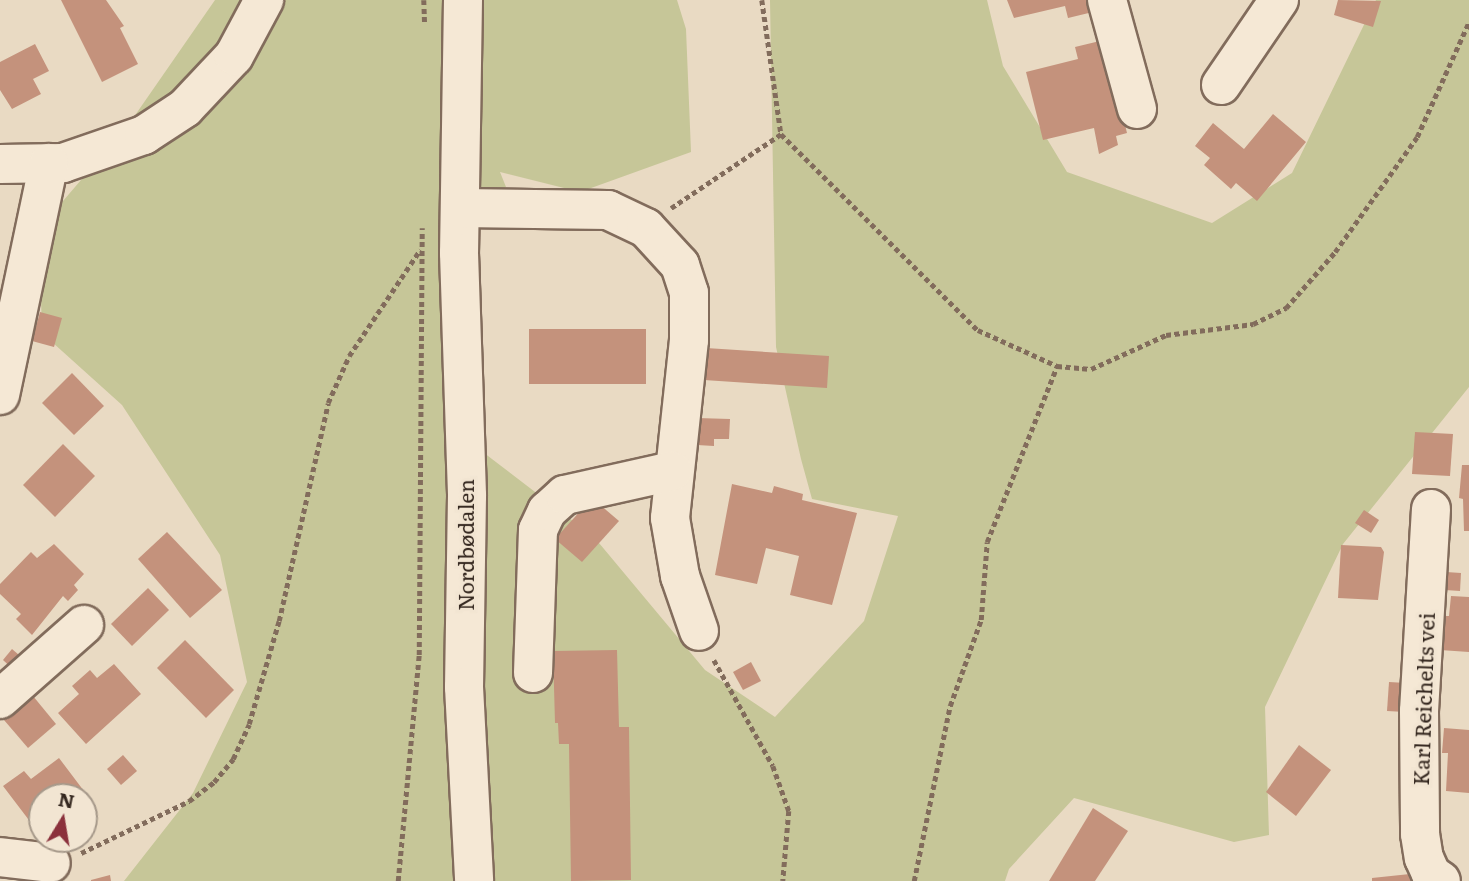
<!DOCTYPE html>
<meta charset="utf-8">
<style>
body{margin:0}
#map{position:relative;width:1469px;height:881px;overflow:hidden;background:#e9dac3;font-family:Literata,serif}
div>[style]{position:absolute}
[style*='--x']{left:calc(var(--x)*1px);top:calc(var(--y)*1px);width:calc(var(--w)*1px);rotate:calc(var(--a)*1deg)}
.green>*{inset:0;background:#c6c698}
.building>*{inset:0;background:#c4927c}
.path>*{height:4.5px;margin-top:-2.25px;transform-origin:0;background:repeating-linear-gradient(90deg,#826c5c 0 5px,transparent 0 8.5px)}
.roads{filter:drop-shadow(2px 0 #826c5c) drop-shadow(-2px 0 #826c5c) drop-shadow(0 2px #826c5c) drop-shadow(0 -2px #826c5c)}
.minor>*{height:38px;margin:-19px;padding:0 19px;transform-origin:19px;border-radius:19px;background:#f5e8d5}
span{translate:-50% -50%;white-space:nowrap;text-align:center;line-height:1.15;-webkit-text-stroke:7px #f2e5d2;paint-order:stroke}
.street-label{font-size:21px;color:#33261e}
.north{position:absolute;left:28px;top:783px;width:70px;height:70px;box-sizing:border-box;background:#f2e5d2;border:2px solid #a6998a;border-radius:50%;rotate:11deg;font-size:19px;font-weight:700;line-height:28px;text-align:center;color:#33261e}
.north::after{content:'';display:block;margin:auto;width:24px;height:32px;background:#8b313c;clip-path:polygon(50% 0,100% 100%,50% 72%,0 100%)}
</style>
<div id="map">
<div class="green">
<i style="clip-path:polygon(215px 0,677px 0,686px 29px,691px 152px,580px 192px,500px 172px,506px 187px,466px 203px,471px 443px,594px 537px,705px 670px,775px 717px,864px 621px,898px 516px,812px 499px,801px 459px,776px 347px,770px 0,987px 0,1003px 66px,1067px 172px,1212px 223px,1292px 173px,1376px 0,1469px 0,1469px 387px,1343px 544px,1265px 707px,1269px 835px,1234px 842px,1074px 798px,1009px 869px,1005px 881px,124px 881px,193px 793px,247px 682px,220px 555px,122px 405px,42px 333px,39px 229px,129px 124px)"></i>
</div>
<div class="building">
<i style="clip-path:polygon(61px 0,106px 0,124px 26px,120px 28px,138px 64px,102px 82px)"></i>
<i style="clip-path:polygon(1007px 0,1094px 0,1097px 11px,1068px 18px,1065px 6px,1014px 18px)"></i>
<i style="clip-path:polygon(1338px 0,1381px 1px,1373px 27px,1334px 15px)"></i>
<i style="clip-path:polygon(1104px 40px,1127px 133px,1116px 136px,1118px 145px,1099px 154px,1094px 128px,1043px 140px,1026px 72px,1078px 59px,1075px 47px)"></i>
<i style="clip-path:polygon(35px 44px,49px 71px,33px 79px,41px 94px,12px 109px,0 90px,0 62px)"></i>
<i style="clip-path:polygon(1273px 114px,1306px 142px,1257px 201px,1236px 183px,1231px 189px,1204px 165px,1210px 158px,1195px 146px,1213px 123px,1244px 149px)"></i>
<i style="clip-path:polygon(40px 312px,62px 318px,54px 347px,32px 341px)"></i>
<i style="clip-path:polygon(529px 329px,646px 329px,646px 384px,529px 384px)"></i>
<i style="clip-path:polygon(706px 348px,829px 356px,827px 388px,704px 380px)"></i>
<i style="clip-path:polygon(72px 373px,104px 406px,74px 435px,42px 403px)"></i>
<i style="clip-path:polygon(697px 418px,730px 419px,729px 439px,714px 439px,714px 446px,697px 445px)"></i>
<i style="clip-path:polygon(1415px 432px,1453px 434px,1450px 476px,1412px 474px)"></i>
<i style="clip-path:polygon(63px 444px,95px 476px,55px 517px,23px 485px)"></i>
<i style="clip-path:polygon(1462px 465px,1469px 465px,1469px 531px,1464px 531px,1463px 499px,1459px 498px)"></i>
<i style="clip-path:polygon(732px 484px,772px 493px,774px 486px,803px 494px,802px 500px,857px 513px,832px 605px,790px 595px,799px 556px,766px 548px,757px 584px,715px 575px)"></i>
<i style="clip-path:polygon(592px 498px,619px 521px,582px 562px,555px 539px)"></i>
<i style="clip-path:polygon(1364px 510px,1379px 520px,1371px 533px,1355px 523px)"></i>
<i style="clip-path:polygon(167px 532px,222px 590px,190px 618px,138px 559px)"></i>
<i style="clip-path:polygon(54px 544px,84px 574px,74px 585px,78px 590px,68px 601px,63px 596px,32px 635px,16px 619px,21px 614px,0 594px,0 584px,31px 552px,37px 558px)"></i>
<i style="clip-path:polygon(1341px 545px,1381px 547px,1384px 552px,1378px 600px,1338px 598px)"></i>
<i style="clip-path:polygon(1446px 572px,1461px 573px,1460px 591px,1445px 590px)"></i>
<i style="clip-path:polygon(148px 588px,169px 610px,132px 646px,111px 624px)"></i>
<i style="clip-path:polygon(1451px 596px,1469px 597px,1469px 652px,1440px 650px,1442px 616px,1449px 616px)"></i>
<i style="clip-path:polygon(185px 640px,234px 690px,206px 718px,157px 668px)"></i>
<i style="clip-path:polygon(12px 649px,26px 661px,16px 672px,3px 660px)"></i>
<i style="clip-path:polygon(617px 650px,619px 727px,629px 727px,631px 880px,571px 881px,569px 744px,559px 744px,558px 723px,555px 723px,553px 651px)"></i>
<i style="clip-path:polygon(751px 662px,761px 681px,743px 690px,733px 672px)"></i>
<i style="clip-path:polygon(114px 664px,141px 694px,86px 744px,58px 713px,79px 694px,72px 686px,90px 670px,97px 678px)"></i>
<i style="clip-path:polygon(1389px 682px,1406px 683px,1405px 712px,1387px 711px)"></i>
<i style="clip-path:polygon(33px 696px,56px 724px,28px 748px,4px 720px)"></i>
<i style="clip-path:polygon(1444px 728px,1469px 730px,1469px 793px,1446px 791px,1448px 753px,1442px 753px)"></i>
<i style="clip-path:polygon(1299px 745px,1331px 770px,1296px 816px,1266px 792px)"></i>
<i style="clip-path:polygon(123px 755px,137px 771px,121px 785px,107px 769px)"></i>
<i style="clip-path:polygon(59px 758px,93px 803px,84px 810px,84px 797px,42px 797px,42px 829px,38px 832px,3px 786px,24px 771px,31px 779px)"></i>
<i style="clip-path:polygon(1093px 808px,1128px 831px,1095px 881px,1049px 881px)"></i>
<i style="clip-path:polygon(1410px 874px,1411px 881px,1372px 881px,1372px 878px)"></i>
<i style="clip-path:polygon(110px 875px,111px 881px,91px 881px,91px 880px)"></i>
</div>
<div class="path">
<i style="--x:424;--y:0;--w:24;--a:88"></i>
<i style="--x:762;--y:0;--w:135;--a:81.9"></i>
<i style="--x:781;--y:134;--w:278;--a:44.9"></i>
<i style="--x:978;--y:330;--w:87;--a:24.5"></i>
<i style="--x:1057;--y:366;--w:34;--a:5"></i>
<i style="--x:1091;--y:369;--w:82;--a:-24.4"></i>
<i style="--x:1166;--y:335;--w:88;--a:-7.2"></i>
<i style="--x:1253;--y:324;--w:37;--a:-26"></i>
<i style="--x:1286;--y:308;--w:74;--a:-48.8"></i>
<i style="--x:1335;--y:252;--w:141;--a:-54.5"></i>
<i style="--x:1417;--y:137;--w:126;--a:-65.7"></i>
<i style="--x:671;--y:208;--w:133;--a:-33.9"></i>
<i style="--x:714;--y:660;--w:121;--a:60.9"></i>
<i style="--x:773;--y:766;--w:48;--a:70.4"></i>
<i style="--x:789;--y:811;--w:70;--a:94.9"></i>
<i style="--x:81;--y:853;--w:120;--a:-25.7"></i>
<i style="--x:189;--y:801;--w:31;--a:-37"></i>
<i style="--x:214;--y:782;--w:30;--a:-50"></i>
<i style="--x:233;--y:759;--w:38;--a:-65"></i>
<i style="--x:249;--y:724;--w:107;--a:-73.8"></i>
<i style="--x:279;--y:621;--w:223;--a:-77.3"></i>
<i style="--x:328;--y:403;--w:51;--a:-65.9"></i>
<i style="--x:349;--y:356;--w:128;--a:-56.2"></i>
<i style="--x:398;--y:881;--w:227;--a:-84.7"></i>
<i style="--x:419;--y:655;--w:427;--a:-89.6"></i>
<i style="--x:914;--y:881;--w:179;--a:-78.4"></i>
<i style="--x:950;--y:706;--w:91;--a:-70.2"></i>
<i style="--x:981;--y:620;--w:78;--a:-85.6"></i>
<i style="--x:987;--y:542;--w:189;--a:-68.3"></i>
</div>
<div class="roads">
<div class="minor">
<i style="--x:463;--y:0;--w:253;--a:90.9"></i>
<i style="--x:459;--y:253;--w:243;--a:88.1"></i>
<i style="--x:467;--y:496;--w:191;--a:90.9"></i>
<i style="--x:464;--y:687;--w:194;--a:87"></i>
<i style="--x:1107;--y:0;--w:113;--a:74.6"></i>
<i style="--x:1221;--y:85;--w:103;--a:-55.7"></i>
<i style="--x:0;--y:164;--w:63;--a:-0.9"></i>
<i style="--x:63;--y:163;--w:86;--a:-19.1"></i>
<i style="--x:144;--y:135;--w:49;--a:-33.4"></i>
<i style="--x:185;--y:108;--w:71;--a:-46.7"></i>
<i style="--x:234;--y:56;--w:64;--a:-61.8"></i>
<i style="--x:461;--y:208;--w:147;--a:0.8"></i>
<i style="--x:608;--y:210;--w:42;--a:25.3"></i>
<i style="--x:646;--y:228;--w:50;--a:47.4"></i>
<i style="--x:680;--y:265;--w:29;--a:72"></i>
<i style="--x:689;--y:293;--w:47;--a:90"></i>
<i style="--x:689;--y:340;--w:179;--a:96.1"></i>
<i style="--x:670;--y:518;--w:59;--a:80.2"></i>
<i style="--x:680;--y:576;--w:58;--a:70.9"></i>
<i style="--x:0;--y:395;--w:237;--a:-78.1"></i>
<i style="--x:1431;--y:509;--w:202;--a:93.4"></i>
<i style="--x:1419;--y:711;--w:123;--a:89.5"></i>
<i style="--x:1420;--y:834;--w:24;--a:81"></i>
<i style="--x:1424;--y:858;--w:17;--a:66"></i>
<i style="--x:1431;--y:874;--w:12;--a:35"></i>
<i style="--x:533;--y:673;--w:143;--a:-88"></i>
<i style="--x:538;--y:530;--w:21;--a:-65"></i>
<i style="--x:547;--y:511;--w:24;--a:-42"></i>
<i style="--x:565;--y:495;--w:110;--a:-12.6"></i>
<i style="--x:0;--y:699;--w:112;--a:-41.4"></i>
<i style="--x:0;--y:857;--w:51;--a:6.7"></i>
</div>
</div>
<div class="street-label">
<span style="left:465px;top:545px;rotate:-90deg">Nordbødalen</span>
<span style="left:1423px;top:699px;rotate:-88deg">Karl Reichelts vei</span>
</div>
<div class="north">N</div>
</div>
